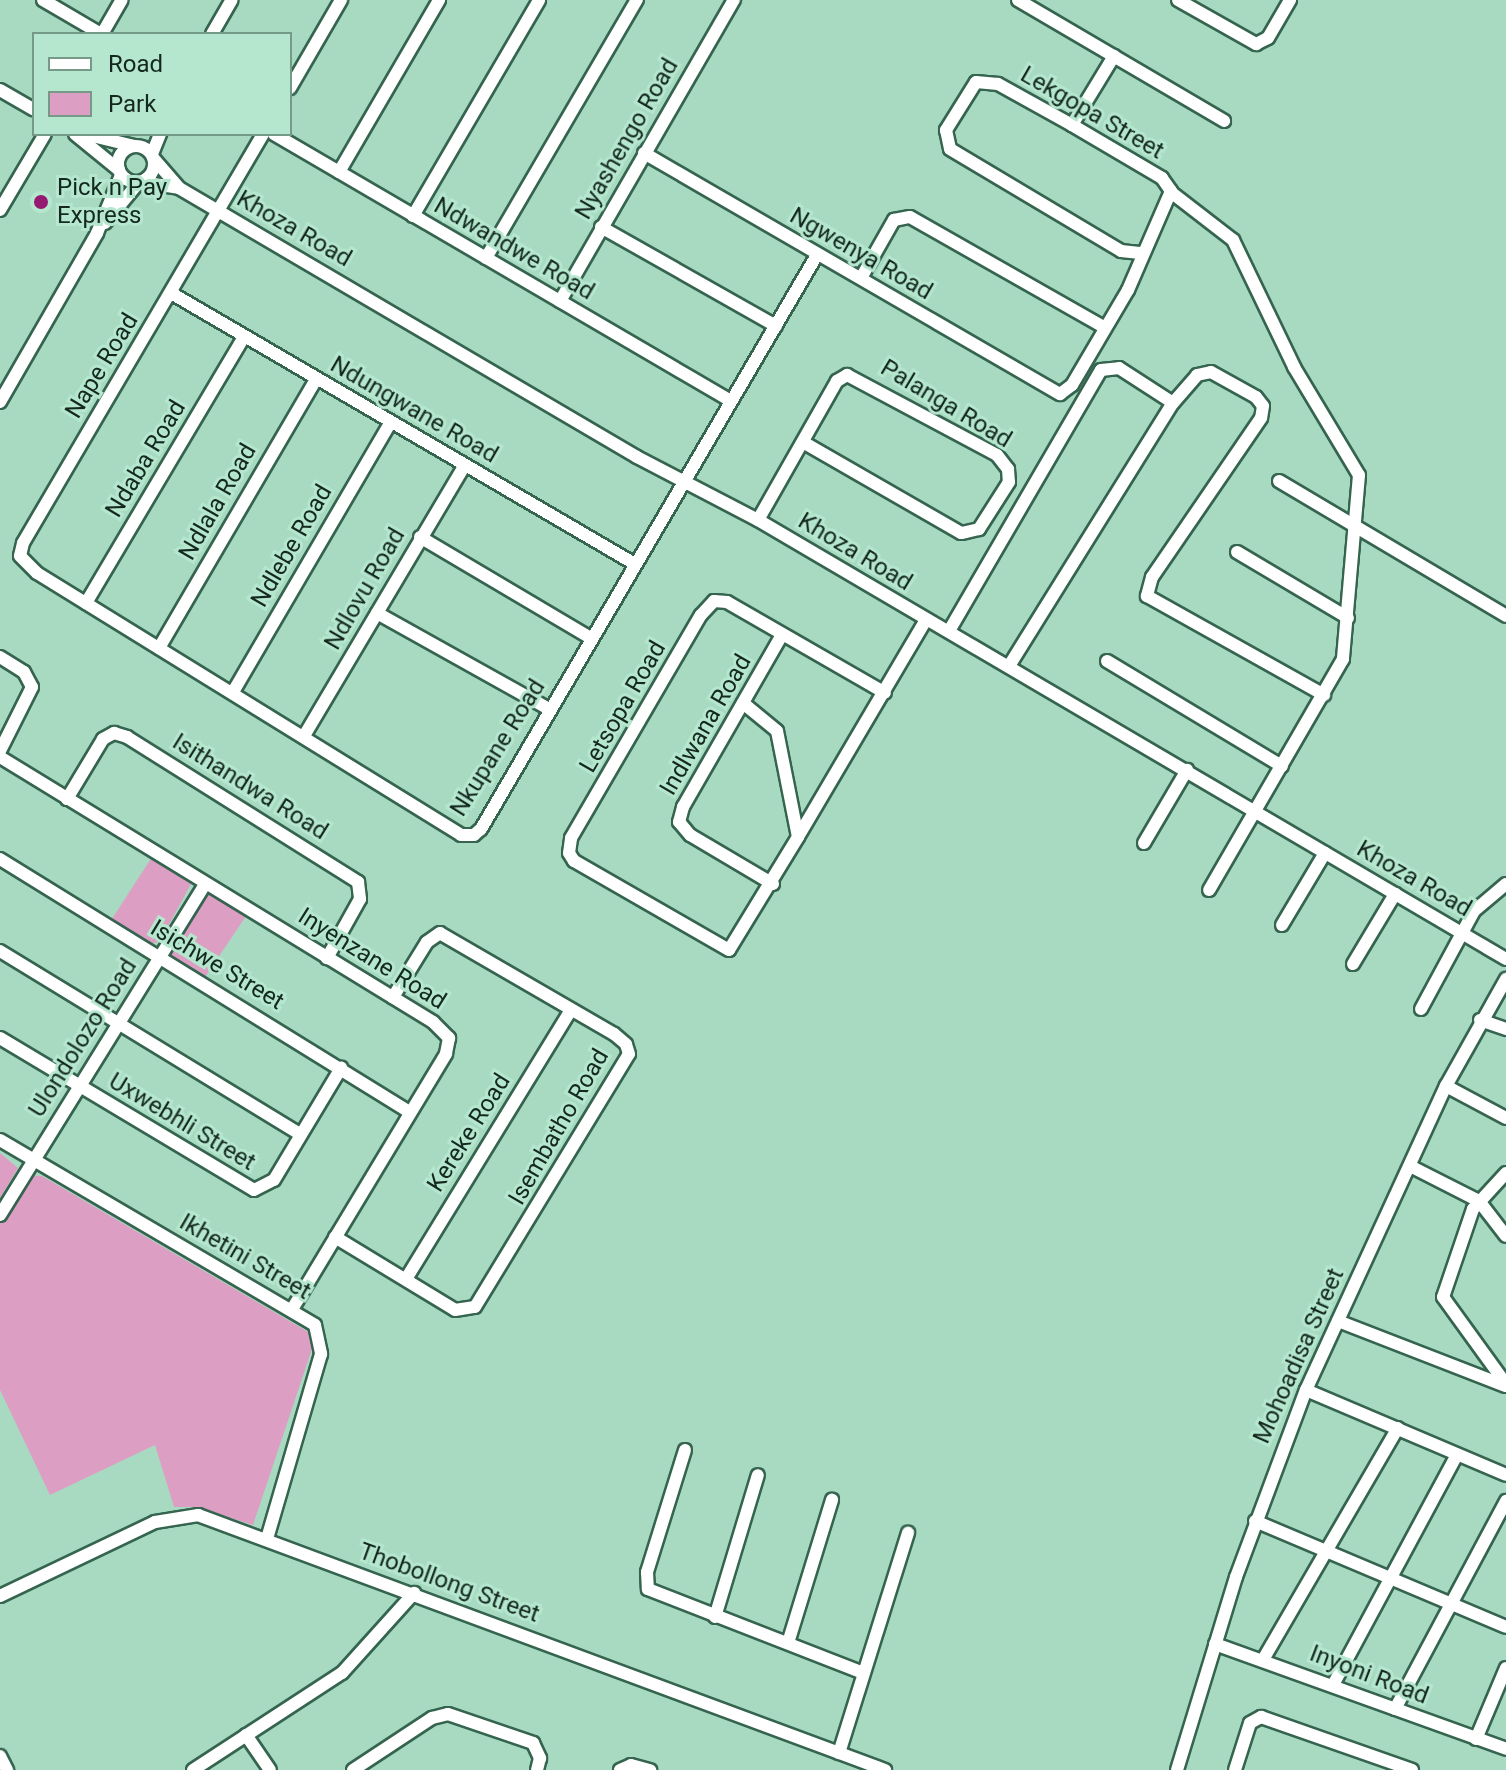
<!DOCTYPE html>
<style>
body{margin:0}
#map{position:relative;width:1506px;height:1770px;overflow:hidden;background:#a8dac2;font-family:Roboto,sans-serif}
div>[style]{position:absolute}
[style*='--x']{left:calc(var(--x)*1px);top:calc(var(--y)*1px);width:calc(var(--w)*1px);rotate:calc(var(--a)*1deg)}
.green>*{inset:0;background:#dd9ec3}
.roads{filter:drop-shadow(2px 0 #35644f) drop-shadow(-2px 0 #35644f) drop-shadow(0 2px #35644f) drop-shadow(0 -2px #35644f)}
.minor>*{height:12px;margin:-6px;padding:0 6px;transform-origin:6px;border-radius:6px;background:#fff}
.minor>.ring{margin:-6px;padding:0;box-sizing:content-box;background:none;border:12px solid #fff;border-radius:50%}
.dots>*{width:22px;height:22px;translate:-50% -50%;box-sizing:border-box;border:4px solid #b5e7ce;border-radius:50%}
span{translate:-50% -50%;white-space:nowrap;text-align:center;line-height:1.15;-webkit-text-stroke:6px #b5e7ce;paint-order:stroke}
.street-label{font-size:24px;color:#14281f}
.poi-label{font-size:24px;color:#14281f}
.left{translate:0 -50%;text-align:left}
.legend{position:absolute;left:32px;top:32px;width:260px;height:104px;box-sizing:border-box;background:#b5e7ce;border:2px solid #759b88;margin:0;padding:10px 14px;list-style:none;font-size:24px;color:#14281f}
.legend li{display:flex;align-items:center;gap:16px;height:40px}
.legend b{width:40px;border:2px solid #759b88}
</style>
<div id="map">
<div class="green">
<i style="clip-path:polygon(152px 857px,191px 884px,160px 941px,149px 945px,110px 922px)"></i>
<i style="clip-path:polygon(205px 892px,246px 916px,203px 980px,164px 954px)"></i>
<i style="clip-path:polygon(0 1153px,18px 1168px,0 1198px)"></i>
<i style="clip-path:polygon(30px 1175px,42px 1176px,308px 1332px,312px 1349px,253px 1525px,196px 1507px,174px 1507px,155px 1445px,50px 1495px,0 1390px,0 1220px)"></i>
</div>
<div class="roads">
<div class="minor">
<i style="--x:43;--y:0;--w:67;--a:30.4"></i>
<i style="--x:1018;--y:0;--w:239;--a:30.4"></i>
<i style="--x:1178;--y:0;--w:90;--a:29.4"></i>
<i style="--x:1256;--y:44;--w:13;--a:-27"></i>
<i style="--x:1268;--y:38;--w:44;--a:-59.9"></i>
<i style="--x:102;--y:34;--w:39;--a:-60"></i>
<i style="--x:212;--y:34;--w:39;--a:-60"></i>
<i style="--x:290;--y:88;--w:102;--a:-59.9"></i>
<i style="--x:0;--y:90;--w:39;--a:30"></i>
<i style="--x:1072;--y:125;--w:81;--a:-58.7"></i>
<i style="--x:75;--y:134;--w:57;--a:39.3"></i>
<i style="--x:84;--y:134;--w:51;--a:13.5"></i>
<i style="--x:263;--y:134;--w:474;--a:120.4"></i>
<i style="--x:23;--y:543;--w:13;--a:103"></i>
<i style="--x:20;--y:556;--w:24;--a:45"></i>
<i style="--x:37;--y:573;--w:498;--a:31.7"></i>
<i style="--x:461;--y:835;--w:13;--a:0"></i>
<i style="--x:474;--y:835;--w:9;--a:-41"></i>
<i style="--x:481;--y:829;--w:665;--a:-59.66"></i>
<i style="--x:274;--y:134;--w:529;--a:30.3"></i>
<i class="ring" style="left:118px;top:146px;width:24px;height:24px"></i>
<i style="--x:644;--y:153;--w:481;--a:30.1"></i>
<i style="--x:1060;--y:394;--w:15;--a:-37"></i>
<i style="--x:1072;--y:385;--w:110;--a:-59.5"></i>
<i style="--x:1128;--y:290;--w:108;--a:-66.5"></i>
<i style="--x:1171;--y:191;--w:16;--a:-125"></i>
<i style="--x:1162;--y:178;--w:104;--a:-149.5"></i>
<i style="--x:1072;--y:125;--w:85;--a:-151"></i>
<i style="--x:998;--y:84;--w:22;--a:-175"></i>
<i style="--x:976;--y:82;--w:57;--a:122"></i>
<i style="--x:946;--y:130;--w:19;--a:78"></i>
<i style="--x:950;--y:149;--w:199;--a:30.8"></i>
<i style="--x:1121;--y:251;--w:19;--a:6"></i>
<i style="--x:152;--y:154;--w:22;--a:-68"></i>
<i style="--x:154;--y:159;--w:38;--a:49"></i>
<i style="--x:179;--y:188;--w:531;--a:30.43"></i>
<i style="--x:637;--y:457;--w:136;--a:27.5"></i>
<i style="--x:758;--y:520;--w:867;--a:30.41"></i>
<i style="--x:339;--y:172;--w:199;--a:-59.8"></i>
<i style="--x:141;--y:182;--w:38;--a:9"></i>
<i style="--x:1172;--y:193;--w:77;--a:37.6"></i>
<i style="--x:1233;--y:240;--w:141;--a:64.3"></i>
<i style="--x:1294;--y:367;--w:126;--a:59"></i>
<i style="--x:1359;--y:475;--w:185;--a:95"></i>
<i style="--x:1343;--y:659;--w:267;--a:120.1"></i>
<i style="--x:0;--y:210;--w:88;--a:-59.4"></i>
<i style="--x:413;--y:216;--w:250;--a:-59.7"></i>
<i style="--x:105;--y:223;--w:53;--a:-50.3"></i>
<i style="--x:601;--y:227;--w:201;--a:29.5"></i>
<i style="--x:486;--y:258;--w:299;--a:-59.7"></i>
<i style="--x:861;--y:278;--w:67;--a:-60.4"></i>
<i style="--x:894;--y:220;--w:16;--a:-11"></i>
<i style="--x:910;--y:217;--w:224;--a:29.6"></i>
<i style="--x:171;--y:293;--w:537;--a:30.29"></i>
<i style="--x:560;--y:301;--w:348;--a:-60"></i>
<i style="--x:0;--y:402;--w:195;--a:-60.1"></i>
<i style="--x:97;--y:233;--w:63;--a:-67.5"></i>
<i style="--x:1279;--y:481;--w:264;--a:30.7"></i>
<i style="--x:758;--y:520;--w:160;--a:-60.4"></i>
<i style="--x:837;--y:381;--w:12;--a:-31"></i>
<i style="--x:847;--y:375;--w:170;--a:28.1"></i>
<i style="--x:997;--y:455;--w:18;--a:52"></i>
<i style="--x:1008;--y:469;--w:13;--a:86"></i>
<i style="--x:1009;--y:482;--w:56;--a:122.6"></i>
<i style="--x:979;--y:529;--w:18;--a:167"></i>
<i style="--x:961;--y:533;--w:182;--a:-150.1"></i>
<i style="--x:420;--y:537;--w:199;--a:30.6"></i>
<i style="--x:1237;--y:552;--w:129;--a:30.7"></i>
<i style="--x:86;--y:603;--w:309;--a:-59.3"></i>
<i style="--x:377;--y:613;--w:197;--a:29.2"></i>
<i style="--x:949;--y:631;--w:302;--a:-59.8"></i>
<i style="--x:1101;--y:370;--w:18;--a:-6"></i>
<i style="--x:1119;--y:368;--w:64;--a:32.9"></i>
<i style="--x:159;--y:648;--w:311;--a:-59.7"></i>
<i style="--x:0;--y:657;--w:28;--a:32"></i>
<i style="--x:24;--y:672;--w:17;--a:62"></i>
<i style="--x:32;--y:687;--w:72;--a:116.6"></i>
<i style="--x:1107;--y:661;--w:204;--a:31"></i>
<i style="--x:1009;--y:666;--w:310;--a:-58.1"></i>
<i style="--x:1173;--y:403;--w:37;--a:-49"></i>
<i style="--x:1197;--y:375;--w:14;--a:-12"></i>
<i style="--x:1211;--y:372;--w:51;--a:29.1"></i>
<i style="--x:1256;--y:397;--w:11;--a:52"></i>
<i style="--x:1263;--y:406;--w:12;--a:99"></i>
<i style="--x:1261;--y:418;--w:193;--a:124.4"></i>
<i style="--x:1152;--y:577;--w:20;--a:105"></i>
<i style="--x:1147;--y:596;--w:203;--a:29.2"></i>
<i style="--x:233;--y:692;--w:311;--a:-59.7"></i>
<i style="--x:743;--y:703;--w:44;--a:39.5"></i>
<i style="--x:777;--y:731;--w:108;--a:78.8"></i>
<i style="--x:798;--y:837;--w:132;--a:121.4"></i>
<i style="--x:729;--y:950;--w:179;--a:-150.1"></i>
<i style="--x:574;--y:861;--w:9;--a:-122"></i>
<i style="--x:569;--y:853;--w:15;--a:-82"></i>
<i style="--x:571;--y:838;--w:258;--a:-59.8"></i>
<i style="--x:701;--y:615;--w:19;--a:-47"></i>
<i style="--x:714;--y:601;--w:13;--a:4"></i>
<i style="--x:727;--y:602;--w:182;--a:29.9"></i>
<i style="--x:304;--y:736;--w:315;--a:-59.3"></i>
<i style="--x:0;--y:757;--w:508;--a:31.47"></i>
<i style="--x:433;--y:1022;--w:23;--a:45"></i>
<i style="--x:449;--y:1038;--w:16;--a:101"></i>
<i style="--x:446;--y:1054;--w:298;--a:121.1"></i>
<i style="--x:67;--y:799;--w:70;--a:-59"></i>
<i style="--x:103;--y:739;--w:13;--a:-29"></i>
<i style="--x:114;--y:733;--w:14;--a:17"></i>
<i style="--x:127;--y:737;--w:273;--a:32.1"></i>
<i style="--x:358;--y:882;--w:17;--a:83"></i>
<i style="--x:360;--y:899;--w:68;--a:119.2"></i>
<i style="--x:798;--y:837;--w:252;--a:-59.5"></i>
<i style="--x:1144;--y:843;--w:85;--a:-59.5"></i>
<i style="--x:0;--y:859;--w:482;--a:31.7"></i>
<i style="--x:773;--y:884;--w:96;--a:-149.4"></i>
<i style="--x:690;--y:835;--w:17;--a:-130"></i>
<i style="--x:679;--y:822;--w:16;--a:-75"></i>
<i style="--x:683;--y:807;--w:198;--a:-60.1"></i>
<i style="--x:1282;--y:925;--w:84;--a:-59.2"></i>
<i style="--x:0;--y:951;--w:351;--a:31.4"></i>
<i style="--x:1353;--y:964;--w:82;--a:-59"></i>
<i style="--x:1421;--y:1009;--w:111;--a:-61.6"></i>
<i style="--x:1474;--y:911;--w:42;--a:-40.2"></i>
<i style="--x:1480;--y:1020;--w:28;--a:19"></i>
<i style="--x:0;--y:1038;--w:296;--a:30.9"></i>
<i style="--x:254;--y:1190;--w:22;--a:-27"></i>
<i style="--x:274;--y:1180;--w:131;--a:-59.1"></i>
<i style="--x:1446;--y:1086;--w:68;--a:28.1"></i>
<i style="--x:0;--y:1140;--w:365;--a:30.4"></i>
<i style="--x:315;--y:1325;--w:30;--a:78"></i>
<i style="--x:321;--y:1354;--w:193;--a:106.3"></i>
<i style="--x:1410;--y:1166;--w:77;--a:26.9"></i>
<i style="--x:1479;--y:1201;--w:44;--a:52.4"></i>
<i style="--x:1506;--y:1173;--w:49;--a:132.5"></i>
<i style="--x:1473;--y:1209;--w:93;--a:108.8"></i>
<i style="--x:1443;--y:1297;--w:107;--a:54.1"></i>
<i style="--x:0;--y:1215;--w:389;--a:-58.2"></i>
<i style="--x:335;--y:1237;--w:140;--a:31.3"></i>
<i style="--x:455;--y:1310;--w:20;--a:-9"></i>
<i style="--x:475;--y:1307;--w:296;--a:-58.7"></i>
<i style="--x:629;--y:1054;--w:10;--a:-107"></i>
<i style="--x:626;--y:1044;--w:16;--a:-140"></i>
<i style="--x:614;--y:1034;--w:201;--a:-149.9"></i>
<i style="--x:440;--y:933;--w:16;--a:145"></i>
<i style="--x:427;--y:942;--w:65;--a:121.7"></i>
<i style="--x:406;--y:1279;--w:316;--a:-58.5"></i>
<i style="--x:1338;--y:1321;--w:180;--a:21.2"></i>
<i style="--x:1306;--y:1390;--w:217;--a:23"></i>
<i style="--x:685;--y:1450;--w:128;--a:107.3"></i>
<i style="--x:647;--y:1572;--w:17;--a:87"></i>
<i style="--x:648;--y:1589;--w:231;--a:21.3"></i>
<i style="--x:1255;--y:1521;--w:272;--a:22.9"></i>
<i style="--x:0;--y:1596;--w:172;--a:-25.5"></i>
<i style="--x:155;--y:1522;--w:44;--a:-9.2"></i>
<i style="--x:198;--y:1515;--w:733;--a:20.36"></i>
<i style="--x:715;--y:1617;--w:148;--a:-73.2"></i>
<i style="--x:788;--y:1643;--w:150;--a:-72.9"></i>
<i style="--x:1215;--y:1644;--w:309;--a:19.8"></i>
<i style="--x:1264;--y:1658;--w:266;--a:-59.8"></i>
<i style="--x:1333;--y:1685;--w:261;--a:-61.7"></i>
<i style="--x:1395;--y:1709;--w:236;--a:-61.9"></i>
<i style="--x:246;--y:1735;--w:42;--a:55.6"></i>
<i style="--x:1476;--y:1739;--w:77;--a:-67.1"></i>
<i style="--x:839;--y:1753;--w:231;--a:-72.6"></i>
<i style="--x:0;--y:1756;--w:16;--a:63"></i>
<i style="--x:193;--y:1770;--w:178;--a:-33.1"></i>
<i style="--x:342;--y:1673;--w:108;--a:-48"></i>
<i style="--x:353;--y:1770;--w:95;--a:-33.4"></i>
<i style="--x:432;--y:1718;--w:16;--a:-14"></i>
<i style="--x:448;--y:1714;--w:90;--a:18.8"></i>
<i style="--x:533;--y:1743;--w:17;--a:65"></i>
<i style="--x:540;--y:1758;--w:12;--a:104"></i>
<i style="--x:620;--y:1770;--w:12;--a:-24"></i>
<i style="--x:631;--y:1765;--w:20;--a:15"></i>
<i style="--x:1177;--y:1770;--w:202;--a:-73"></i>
<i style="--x:1236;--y:1577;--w:200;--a:-69.5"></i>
<i style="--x:1306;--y:1390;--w:335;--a:-65.3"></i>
<i style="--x:1446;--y:1086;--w:123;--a:-60.7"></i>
<i style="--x:1235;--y:1770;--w:49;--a:-72.3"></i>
<i style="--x:1250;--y:1723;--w:13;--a:-29"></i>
<i style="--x:1261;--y:1717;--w:160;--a:19.3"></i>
</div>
</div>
<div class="dots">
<i style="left:41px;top:202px;background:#971a72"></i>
</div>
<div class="street-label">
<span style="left:1092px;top:113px;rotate:30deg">Lekgopa Street</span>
<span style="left:627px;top:139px;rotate:-60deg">Nyashengo Road</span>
<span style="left:294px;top:229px;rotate:30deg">Khoza Road</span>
<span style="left:514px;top:249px;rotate:30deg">Ndwandwe Road</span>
<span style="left:861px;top:254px;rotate:30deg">Ngwenya Road</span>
<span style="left:102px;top:366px;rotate:-59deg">Nape Road</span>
<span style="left:946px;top:404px;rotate:31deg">Palanga Road</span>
<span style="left:414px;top:410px;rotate:30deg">Ndungwane Road</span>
<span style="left:146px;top:459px;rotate:-59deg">Ndaba Road</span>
<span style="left:218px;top:502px;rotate:-60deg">Ndlala Road</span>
<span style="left:292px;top:546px;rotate:-60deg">Ndlebe Road</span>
<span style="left:855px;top:552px;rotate:31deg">Khoza Road</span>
<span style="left:365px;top:589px;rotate:-60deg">Ndlovu Road</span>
<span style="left:623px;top:707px;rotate:-60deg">Letsopa Road</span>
<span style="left:706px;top:725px;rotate:-60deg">Indlwana Road</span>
<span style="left:498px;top:748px;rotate:-58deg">Nkupane Road</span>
<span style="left:250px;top:787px;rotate:32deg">Isithandwa Road</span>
<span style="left:1414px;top:879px;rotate:30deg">Khoza Road</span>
<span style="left:372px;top:959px;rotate:32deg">Inyenzane Road</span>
<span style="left:217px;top:965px;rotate:31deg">Isichwe Street</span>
<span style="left:83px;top:1038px;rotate:-58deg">Ulondolozo Road</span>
<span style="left:182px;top:1122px;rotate:31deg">Uxwebhli Street</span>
<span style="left:559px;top:1127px;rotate:-60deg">Isembatho Road</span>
<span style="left:469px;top:1133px;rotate:-58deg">Kereke Road</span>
<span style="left:245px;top:1257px;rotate:30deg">Ikhetini Street</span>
<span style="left:1299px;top:1356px;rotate:-66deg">Mohoadisa Street</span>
<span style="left:449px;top:1583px;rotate:20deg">Thobollong Street</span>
<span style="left:1369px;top:1675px;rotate:21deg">Inyoni Road</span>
</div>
<div class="poi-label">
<span class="left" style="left:57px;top:202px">Pick n Pay<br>Express</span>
</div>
<ul class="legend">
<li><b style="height:10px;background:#fff"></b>Road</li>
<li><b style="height:22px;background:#dd9ec3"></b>Park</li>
</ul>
</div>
